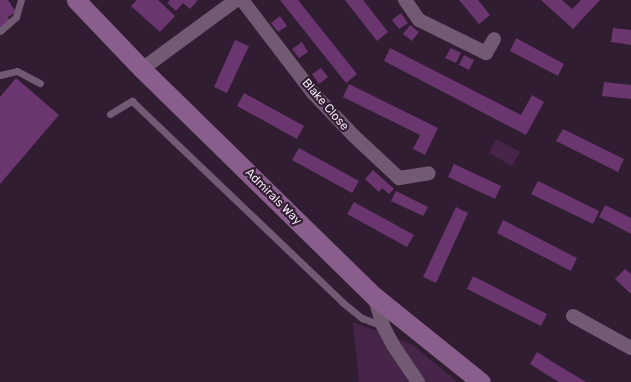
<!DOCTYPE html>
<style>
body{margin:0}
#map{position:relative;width:631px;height:382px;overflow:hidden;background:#301d31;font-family:Rubik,sans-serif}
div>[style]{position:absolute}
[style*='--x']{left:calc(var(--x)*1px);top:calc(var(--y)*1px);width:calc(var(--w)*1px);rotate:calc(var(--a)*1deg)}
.green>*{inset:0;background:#472549}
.building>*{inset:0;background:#6b356f}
.lane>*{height:7px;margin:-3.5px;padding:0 3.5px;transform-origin:3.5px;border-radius:3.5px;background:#715a72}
.street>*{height:14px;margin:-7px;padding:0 7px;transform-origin:7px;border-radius:7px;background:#715a72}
.secondary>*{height:19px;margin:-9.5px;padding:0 9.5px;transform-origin:9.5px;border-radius:9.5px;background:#895e8c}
span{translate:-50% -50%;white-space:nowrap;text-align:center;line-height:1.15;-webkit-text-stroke:4.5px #301d31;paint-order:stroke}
.street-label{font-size:12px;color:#f2e4f2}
</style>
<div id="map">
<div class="green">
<i style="clip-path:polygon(496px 139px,520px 152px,512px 166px,489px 153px)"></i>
<i style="clip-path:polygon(353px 322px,413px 345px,457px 382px,359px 382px)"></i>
</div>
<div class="building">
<i style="clip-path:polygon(0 0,8px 0,16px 12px,8px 17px,10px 21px,0 27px)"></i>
<i style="clip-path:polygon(137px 0,158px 0,175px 16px,160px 32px,131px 6px)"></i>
<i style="clip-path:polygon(170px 0,198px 0,190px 9px,183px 3px,176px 11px,167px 3px)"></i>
<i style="clip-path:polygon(280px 0,298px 0,357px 74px,346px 83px)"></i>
<i style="clip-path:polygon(345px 0,363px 0,388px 32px,377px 41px)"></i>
<i style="clip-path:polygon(459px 0,478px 0,490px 15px,479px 24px)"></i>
<i style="clip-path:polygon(541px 0,562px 0,572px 9px,581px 0,600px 0,573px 29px)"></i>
<i style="clip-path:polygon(401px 13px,408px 23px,399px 29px,392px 20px)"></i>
<i style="clip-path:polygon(280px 16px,287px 26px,278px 32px,271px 23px)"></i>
<i style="clip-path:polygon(410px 25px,419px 32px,412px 41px,403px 34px)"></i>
<i style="clip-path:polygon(613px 28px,631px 30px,631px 45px,611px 42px)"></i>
<i style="clip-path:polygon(516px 38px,564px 64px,558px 76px,510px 51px)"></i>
<i style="clip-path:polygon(235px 40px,249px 46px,227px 93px,214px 87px)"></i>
<i style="clip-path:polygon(302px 42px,308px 52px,299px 58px,292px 49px)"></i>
<i style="clip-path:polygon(390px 48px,521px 115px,532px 95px,544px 102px,526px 135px,384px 61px)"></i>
<i style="clip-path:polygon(451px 48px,461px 53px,456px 63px,445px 58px)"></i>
<i style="clip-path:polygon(464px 55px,474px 60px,469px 70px,459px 65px)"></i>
<i style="clip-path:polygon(321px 68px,328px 77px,319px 84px,312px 74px)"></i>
<i style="clip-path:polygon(16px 78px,59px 115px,0 184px,0 97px)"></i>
<i style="clip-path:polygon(604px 82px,631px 85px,631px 99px,602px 96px)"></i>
<i style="clip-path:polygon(349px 84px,438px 128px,425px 155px,413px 149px,420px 135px,343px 97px)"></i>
<i style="clip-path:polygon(244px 93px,304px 126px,297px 139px,237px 106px)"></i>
<i style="clip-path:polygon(563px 129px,624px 159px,618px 172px,556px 141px)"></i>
<i style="clip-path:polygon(299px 148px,359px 181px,352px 193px,292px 160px)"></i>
<i style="clip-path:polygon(454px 164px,501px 186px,495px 199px,448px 177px)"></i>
<i style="clip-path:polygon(373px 170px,394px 189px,389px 194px,382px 188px,379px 192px,365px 179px)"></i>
<i style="clip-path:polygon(538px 181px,599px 211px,593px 224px,531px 194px)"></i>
<i style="clip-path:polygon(396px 191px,428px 207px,423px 216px,391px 201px)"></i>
<i style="clip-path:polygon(354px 202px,414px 235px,407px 247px,347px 214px)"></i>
<i style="clip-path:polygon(605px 205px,631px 218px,631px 234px,599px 217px)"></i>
<i style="clip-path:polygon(456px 207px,468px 213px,436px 283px,423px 277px)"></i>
<i style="clip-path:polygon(503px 220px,577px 258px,571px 271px,497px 233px)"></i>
<i style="clip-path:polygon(625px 269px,631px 274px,631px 294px,615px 279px)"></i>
<i style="clip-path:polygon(473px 276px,547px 314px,541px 326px,467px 289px)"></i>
<i style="clip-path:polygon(537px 352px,551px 361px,586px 382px,559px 382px,544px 373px,530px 364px)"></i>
</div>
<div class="lane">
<i style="--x:0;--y:31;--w:21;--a:-41"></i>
<i style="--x:16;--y:17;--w:18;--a:-74"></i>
<i style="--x:0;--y:75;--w:17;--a:-13"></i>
<i style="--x:17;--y:71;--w:26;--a:28"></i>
<i style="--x:110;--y:114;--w:26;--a:-31"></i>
<i style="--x:132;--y:101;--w:291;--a:43.7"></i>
<i style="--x:342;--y:302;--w:26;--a:39"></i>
<i style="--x:362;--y:318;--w:22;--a:21"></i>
</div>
<div class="street">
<i style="--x:242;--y:0;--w:117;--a:52.6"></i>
<i style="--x:313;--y:93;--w:59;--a:46.4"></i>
<i style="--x:354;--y:136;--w:62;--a:43"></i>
<i style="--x:399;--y:178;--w:30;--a:-9"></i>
<i style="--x:405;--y:0;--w:24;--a:55"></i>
<i style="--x:419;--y:20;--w:75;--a:26.2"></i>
<i style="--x:486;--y:53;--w:16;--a:-60"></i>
<i style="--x:142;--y:69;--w:117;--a:-36.3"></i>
<i style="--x:374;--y:296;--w:31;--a:73"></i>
<i style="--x:383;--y:326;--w:21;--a:62"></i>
<i style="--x:393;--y:345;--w:45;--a:56"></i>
<i style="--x:573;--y:316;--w:66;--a:28.9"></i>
</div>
<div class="secondary">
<i style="--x:76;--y:0;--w:95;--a:46.3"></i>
<i style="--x:142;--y:69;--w:325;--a:44.4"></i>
<i style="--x:374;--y:296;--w:137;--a:38.8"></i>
</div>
<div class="street-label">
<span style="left:325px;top:105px;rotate:49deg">Blake Close</span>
<span style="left:273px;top:197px;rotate:45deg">Admirals Way</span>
</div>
</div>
